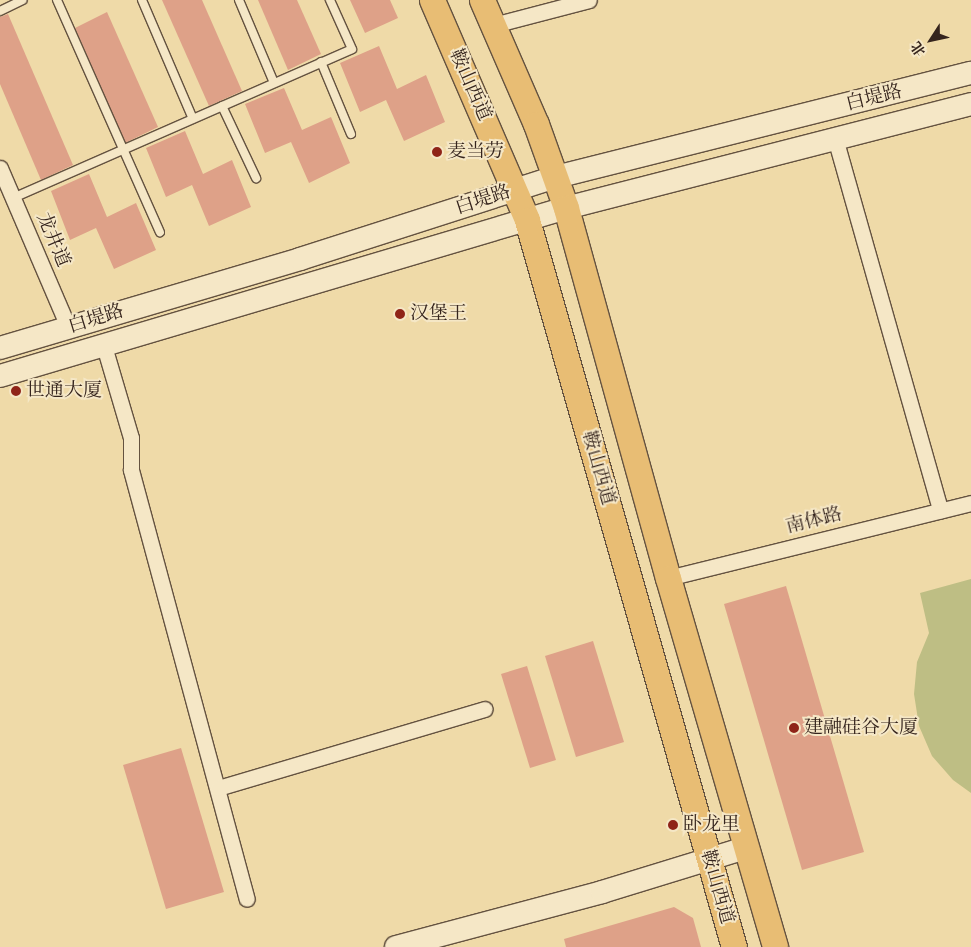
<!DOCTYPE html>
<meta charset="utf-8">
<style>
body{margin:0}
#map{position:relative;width:971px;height:947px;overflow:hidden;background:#efdaa8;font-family:Alegreya,"Noto Serif SC",serif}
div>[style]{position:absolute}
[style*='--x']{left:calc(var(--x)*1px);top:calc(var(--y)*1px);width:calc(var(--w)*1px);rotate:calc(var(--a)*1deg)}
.green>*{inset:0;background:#bebe84}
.building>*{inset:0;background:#dea188}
.roads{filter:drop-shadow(1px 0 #645240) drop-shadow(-1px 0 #645240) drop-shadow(0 1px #645240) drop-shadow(0 -1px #645240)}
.lane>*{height:8px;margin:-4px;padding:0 4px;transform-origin:4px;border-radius:4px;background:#f5e7c6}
.street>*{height:15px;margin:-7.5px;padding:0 7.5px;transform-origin:7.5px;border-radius:7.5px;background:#f5e7c6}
.secondary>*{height:22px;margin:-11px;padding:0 11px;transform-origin:11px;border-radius:11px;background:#f5e7c6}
.primary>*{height:25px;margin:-12.5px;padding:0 12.5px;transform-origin:12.5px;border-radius:12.5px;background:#e8bd74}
.dots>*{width:14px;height:14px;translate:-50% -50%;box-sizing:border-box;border:2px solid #f5e7c6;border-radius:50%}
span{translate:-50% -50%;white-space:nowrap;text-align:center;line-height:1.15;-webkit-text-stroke:4px #f5e7c6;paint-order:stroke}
.street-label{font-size:19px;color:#35241d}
.poi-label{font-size:19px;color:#35241d}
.left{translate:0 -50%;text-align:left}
.north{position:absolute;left:906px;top:15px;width:50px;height:50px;-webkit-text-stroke:4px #f5e7c6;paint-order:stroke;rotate:235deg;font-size:14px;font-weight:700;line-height:20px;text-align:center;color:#35241d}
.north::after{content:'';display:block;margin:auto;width:18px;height:22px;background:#35241d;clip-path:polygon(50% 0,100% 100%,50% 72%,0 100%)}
</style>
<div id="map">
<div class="green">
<i style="clip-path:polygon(971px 579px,971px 793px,953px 780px,932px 756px,919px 726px,914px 694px,917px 662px,929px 633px,920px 593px)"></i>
</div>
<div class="building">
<i style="clip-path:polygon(162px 0,202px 0,242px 91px,209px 106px)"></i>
<i style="clip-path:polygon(258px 0,297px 0,321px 54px,288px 70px)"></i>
<i style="clip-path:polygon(350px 0,390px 0,398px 18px,365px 33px)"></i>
<i style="clip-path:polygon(107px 12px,158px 127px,125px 143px,75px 28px)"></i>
<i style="clip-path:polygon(8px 14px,73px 165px,41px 180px,0 84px,0 17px)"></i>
<i style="clip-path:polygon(379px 46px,397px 89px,426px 75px,445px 122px,404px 141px,386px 100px,360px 112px,340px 63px)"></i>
<i style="clip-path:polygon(284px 88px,302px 130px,331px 117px,350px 163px,309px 183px,291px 142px,265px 153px,245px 104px)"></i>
<i style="clip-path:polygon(185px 131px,203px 174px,232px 160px,251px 207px,209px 226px,192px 185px,166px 197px,146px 148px)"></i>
<i style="clip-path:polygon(89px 174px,107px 217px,136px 203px,156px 250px,114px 269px,96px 228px,70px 240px,51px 191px)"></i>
<i style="clip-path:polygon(786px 586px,864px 852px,802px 870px,724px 604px)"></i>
<i style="clip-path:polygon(593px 641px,624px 742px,576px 757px,545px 656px)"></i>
<i style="clip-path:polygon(527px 666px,556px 760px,530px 768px,501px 674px)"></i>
<i style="clip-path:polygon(181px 748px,224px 892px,166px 909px,123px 765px)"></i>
<i style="clip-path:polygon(674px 907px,693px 918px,701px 947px,566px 947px,564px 939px)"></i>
</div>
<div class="roads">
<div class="lane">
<i style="--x:57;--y:0;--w:254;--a:66.1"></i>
<i style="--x:142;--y:0;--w:129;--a:66.8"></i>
<i style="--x:239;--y:0;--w:90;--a:67.1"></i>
<i style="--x:0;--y:11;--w:25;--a:-26"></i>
<i style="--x:321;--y:62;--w:78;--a:67.4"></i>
<i style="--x:222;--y:106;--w:80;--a:64.7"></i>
<i style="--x:13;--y:198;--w:370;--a:-23.7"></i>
<i style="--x:352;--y:49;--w:54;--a:-114.2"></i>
</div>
<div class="street">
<i style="--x:493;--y:25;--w:99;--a:-14.6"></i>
<i style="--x:835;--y:138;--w:387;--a:74.2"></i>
<i style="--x:0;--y:168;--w:173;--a:66.8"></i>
<i style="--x:104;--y:346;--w:96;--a:73.6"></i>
<i style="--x:131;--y:438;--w:32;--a:90"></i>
<i style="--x:131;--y:470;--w:444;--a:74.9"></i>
<i style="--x:668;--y:578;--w:312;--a:-13.9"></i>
<i style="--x:218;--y:788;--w:278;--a:-16.5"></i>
</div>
<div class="secondary">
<i style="--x:0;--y:348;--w:313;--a:-16.5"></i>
<i style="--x:300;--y:259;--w:269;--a:-17.8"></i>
<i style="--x:556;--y:177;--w:428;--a:-14.1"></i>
<i style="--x:0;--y:376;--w:590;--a:-16.53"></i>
<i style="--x:566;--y:208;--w:418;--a:-14.4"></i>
<i style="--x:396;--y:947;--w:213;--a:-14.9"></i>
<i style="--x:602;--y:892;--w:150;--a:-17.1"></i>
</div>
<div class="primary">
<i style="--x:432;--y:0;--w:240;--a:66.6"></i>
<i style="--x:527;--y:220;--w:756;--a:74.11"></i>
<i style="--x:482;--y:0;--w:135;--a:66.5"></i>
<i style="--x:536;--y:124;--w:89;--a:70.3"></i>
<i style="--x:566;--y:208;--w:384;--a:74.6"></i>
<i style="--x:668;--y:578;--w:384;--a:73.8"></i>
</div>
</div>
<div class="dots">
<i style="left:437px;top:152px;background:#8f2418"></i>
<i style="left:400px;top:314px;background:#8f2418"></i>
<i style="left:16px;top:391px;background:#8f2418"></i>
<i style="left:794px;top:728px;background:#8f2418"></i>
<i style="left:673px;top:825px;background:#8f2418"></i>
</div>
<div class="street-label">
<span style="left:470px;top:85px;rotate:66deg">鞍山西道</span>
<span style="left:874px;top:98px;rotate:-14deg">白堤路</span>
<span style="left:483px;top:200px;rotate:-18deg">白堤路</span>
<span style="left:53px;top:240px;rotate:67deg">龙井道</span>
<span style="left:96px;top:319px;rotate:-17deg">白堤路</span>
<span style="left:598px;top:468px;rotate:74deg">鞍山西道</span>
<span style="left:814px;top:521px;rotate:-14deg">南体路</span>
<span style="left:717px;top:887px;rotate:74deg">鞍山西道</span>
</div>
<div class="poi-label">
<span class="left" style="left:447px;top:152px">麦当劳</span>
<span class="left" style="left:410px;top:314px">汉堡王</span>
<span class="left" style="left:26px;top:391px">世通大厦</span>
<span class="left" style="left:804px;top:728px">建融硅谷大厦</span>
<span class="left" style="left:683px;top:825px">卧龙里</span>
</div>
<div class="north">北</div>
</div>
